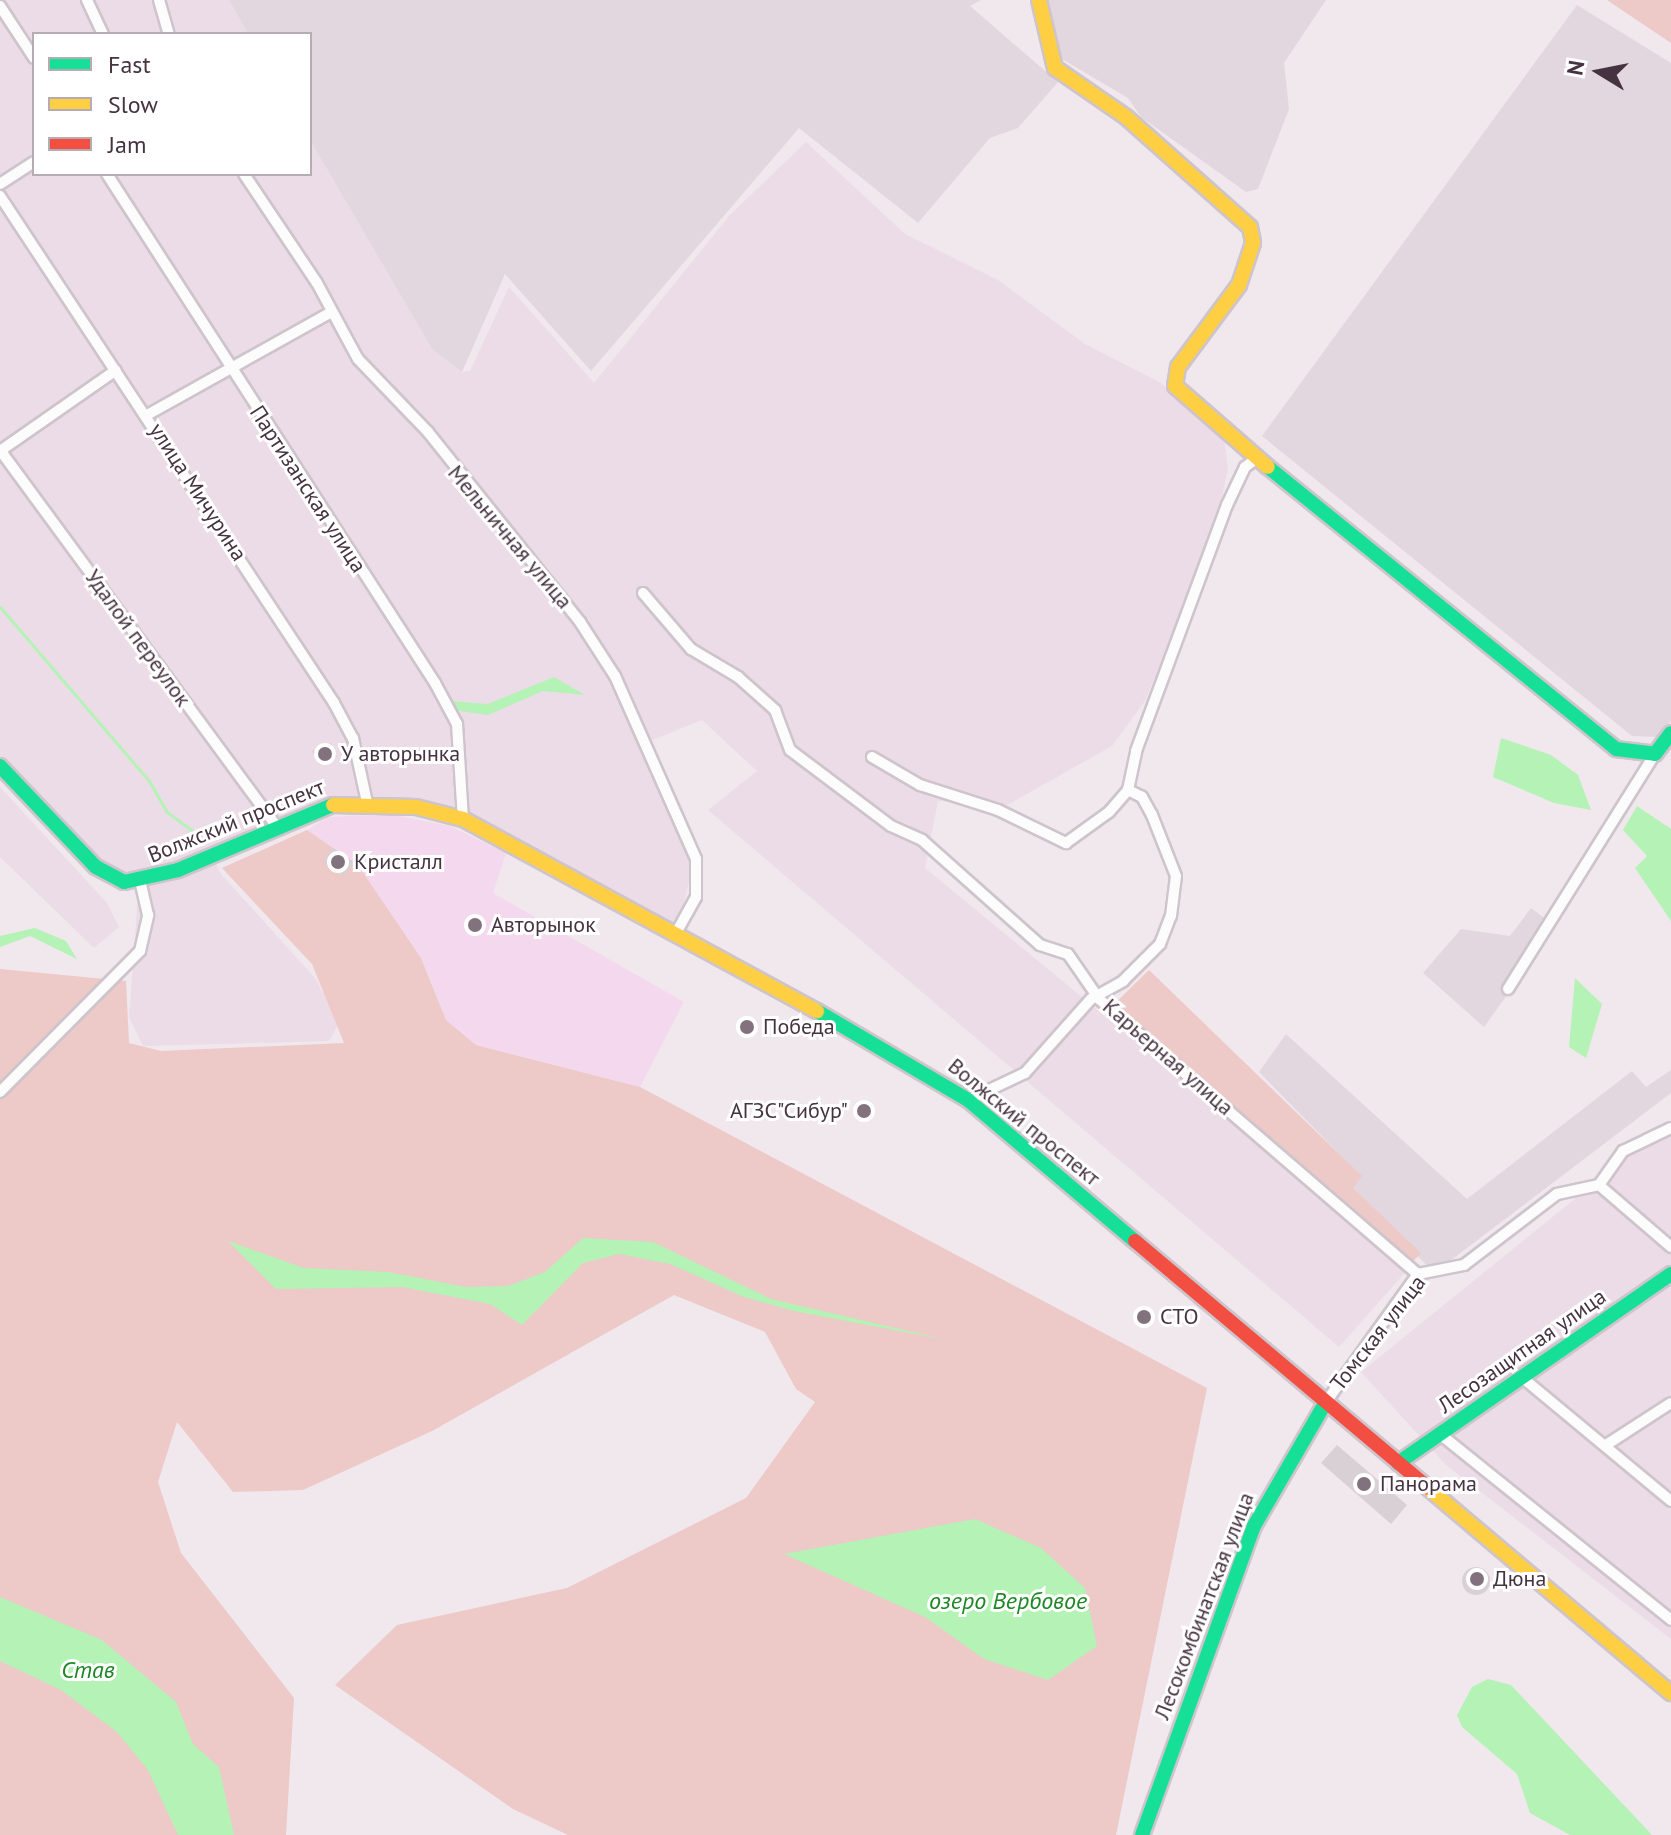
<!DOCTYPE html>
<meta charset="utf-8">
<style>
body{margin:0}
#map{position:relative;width:1671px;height:1835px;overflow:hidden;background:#f0e8ed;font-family:"PT Sans",sans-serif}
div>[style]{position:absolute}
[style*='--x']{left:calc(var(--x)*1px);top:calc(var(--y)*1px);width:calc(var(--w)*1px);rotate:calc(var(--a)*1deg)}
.residential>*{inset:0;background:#ecdce7}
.commercial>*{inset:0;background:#f4d9ee}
.industrial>*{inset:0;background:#e2d7df}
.green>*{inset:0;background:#edc9c8}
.water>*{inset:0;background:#b4f2b6}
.stream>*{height:3px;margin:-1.5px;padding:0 1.5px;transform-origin:1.5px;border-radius:1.5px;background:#b4f2b6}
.building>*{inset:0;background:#d9d0d6}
.round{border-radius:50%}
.roads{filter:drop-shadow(2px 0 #cec4cb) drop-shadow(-2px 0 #cec4cb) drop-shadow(0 2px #cec4cb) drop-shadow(0 -2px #cec4cb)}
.street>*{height:10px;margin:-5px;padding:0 5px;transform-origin:5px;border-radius:5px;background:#fdfcfc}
.fast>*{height:14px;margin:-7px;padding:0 7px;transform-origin:7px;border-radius:7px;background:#16e098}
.slow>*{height:14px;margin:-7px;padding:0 7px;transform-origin:7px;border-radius:7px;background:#ffcf43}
.jam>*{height:14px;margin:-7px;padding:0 7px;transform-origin:7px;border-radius:7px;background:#f24e42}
.dots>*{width:22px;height:22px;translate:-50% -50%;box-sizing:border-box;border:4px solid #fff;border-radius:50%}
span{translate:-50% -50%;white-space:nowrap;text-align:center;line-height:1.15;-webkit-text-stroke:6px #fff;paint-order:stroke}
.street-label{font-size:22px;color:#463341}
.poi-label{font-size:22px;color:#463341}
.left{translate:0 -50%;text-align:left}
.right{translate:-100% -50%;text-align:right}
.water-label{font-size:24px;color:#1e8725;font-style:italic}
.legend{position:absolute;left:32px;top:32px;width:280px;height:144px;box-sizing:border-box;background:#fff;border:2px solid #b5adb3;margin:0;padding:10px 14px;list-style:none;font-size:24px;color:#463341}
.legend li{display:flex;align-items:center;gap:16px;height:40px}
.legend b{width:40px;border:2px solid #b5adb3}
.north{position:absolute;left:1559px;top:32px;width:80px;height:80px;-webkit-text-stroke:6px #fff;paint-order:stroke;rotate:280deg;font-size:22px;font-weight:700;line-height:32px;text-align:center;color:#463341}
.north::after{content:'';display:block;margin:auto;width:28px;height:36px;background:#463341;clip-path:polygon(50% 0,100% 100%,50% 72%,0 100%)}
</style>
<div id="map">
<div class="residential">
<i style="clip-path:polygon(0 0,229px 0,248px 34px,34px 34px,34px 174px,310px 174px,310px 140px,432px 349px,462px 372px,470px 371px,509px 287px,594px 383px,730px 215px,806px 142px,905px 234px,998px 280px,1085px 344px,1161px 383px,1224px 436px,1228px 470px,1212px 540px,1145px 701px,1112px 746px,1007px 805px,938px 801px,925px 868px,1410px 1267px,1339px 1347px,708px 810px,757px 771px,702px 720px,645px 743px,695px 857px,677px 931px,463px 819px,347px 802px,212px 855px,221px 874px,315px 978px,339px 1023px,329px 1041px,143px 1046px,129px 1017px,139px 882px,124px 882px,0 766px)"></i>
<i style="clip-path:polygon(0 787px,107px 903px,119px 927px,94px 948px,0 857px)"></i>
<i style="clip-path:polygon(1671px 1121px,1671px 1639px,1446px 1465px,1361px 1372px)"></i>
</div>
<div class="commercial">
<i style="clip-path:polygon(390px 814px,450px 826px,506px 853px,493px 893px,684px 1002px,640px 1087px,476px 1045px,446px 1020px,421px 958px,358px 865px,307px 830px,329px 817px)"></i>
</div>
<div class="industrial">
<i style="clip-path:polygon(229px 0,981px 0,970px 6px,1058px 82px,1018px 128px,990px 138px,918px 223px,799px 128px,591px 371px,505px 274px,462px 372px,432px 349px,310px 140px,310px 34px,248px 34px)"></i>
<i style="clip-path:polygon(1047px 0,1326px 0,1284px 63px,1289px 109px,1258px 189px,1246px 192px,1141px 117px,1128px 98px,1057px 56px)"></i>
<i style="clip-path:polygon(1577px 5px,1671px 63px,1671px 721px,1658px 737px,1632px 736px,1262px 436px)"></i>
<i style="clip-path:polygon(1531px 908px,1556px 927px,1484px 1027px,1423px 973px,1461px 929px,1510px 936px)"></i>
<i style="clip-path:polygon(1286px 1034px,1467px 1199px,1632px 1071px,1646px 1087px,1671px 1070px,1671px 1093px,1434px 1273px,1353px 1188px,1361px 1176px,1259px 1072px)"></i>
</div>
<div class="green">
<i style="clip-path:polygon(1607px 0,1671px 0,1671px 43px)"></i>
<i style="clip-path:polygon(307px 830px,358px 865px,421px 958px,446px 1020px,476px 1045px,640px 1087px,1207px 1388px,1116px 1835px,568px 1835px,513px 1809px,335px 1685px,397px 1625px,567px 1588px,746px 1498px,815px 1402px,796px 1389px,765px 1332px,674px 1295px,432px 1431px,303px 1490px,233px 1492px,177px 1422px,158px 1482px,181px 1553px,294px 1698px,286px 1835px,0 1835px,0 969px,126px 981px,129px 1043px,161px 1051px,344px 1043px,312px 964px,222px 868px)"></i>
<i style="clip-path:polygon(1149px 970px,1362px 1176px,1353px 1188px,1421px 1253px,1411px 1264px,1105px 1013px)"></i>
</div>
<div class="water">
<i style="clip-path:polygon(554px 677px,585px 695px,543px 691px,488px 715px,453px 710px,451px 701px,488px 704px)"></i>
<i style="clip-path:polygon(1501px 738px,1551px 755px,1578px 775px,1591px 810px,1554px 803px,1493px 777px)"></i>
<i style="clip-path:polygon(1637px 806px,1671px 829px,1671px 921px,1635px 868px,1647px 856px,1623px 830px)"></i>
<i style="clip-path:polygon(35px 928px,66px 941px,77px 959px,30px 936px,0 947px,0 936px)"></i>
<i style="clip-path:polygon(1575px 978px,1602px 1004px,1586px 1058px,1569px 1047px)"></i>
<i style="clip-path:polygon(583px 1238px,653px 1242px,771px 1299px,947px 1340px,794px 1311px,744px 1297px,670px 1264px,619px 1254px,583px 1263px,522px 1325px,490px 1304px,402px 1287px,276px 1289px,228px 1241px,304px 1268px,388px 1272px,466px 1287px,508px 1286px,545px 1272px)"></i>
<i style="clip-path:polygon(975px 1519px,1041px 1548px,1085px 1588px,1097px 1646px,1048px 1680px,984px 1659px,925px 1617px,784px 1554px)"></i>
<i style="clip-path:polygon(0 1597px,102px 1640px,176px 1702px,193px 1744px,219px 1767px,234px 1835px,178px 1835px,148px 1770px,117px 1732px,61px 1690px,0 1661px)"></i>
<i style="clip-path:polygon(1488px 1679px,1511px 1685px,1652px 1835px,1570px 1835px,1530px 1813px,1517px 1774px,1462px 1727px,1457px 1715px,1472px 1687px)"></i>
</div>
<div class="stream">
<i style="--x:0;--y:607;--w:229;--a:49.4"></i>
<i style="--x:149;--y:781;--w:36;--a:60"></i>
<i style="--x:167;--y:812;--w:42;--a:36.3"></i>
</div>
<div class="building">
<i style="clip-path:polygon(331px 743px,337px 757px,319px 765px,312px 751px)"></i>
<i style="clip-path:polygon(333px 848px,354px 862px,344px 876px,323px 862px)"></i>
<i style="clip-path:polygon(1337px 1445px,1407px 1505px,1391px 1524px,1321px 1463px)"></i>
<i class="round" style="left:1462px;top:1567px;width:28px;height:28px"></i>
</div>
<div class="roads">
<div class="street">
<i style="--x:87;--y:0;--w:38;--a:65"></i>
<i style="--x:159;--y:0;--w:35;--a:74"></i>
<i style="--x:0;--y:6;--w:62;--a:56.8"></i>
<i style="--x:107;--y:174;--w:606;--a:57.2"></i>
<i style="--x:435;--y:683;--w:47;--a:61.8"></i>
<i style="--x:457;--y:724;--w:95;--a:86.4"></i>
<i style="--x:244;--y:174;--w:131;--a:56.2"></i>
<i style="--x:317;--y:283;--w:86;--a:61.7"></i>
<i style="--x:358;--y:359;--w:101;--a:46.2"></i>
<i style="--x:428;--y:432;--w:243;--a:51.3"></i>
<i style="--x:580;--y:622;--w:64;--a:57.1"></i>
<i style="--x:615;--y:676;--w:200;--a:66.1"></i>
<i style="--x:696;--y:859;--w:38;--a:90"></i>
<i style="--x:696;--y:897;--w:39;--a:119"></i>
<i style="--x:0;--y:184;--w:40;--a:-32.9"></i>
<i style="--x:0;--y:196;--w:607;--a:56.62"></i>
<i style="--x:334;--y:703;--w:40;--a:62"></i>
<i style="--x:353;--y:738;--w:66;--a:77.7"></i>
<i style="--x:147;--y:415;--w:211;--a:-29.2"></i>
<i style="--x:0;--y:450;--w:466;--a:53.7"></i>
<i style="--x:0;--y:451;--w:141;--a:-34.9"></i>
<i style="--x:643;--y:593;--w:74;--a:49.4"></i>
<i style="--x:691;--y:649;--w:55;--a:30.8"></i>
<i style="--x:738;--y:677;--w:50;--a:41.7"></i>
<i style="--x:775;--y:710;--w:43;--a:69.4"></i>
<i style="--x:790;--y:750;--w:126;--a:37"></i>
<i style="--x:891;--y:826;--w:34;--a:24"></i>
<i style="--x:922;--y:840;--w:158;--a:41.7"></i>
<i style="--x:1040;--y:945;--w:29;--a:18"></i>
<i style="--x:1068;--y:954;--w:55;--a:55.4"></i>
<i style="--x:1099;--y:999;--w:421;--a:40.8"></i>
<i style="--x:872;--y:757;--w:56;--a:30.3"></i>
<i style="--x:920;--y:785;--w:82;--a:17.8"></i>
<i style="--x:998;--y:810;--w:76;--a:25.9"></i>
<i style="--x:1066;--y:843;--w:53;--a:-35.8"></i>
<i style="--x:1109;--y:812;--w:29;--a:-49"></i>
<i style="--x:1508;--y:989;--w:277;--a:-58"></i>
<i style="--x:0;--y:1092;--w:199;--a:-45.2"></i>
<i style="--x:140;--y:951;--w:37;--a:-77"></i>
<i style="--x:148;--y:915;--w:35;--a:-103"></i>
<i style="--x:968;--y:1100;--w:63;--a:-25.3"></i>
<i style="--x:1025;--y:1073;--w:99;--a:-48.3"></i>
<i style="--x:1091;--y:999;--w:37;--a:-29"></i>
<i style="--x:1123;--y:981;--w:52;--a:-45"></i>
<i style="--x:1160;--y:944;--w:30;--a:-69"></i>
<i style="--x:1171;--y:916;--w:40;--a:-82.9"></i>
<i style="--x:1176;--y:876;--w:66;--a:-111.5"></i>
<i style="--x:1152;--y:815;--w:21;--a:-119"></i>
<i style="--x:1142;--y:797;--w:16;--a:-153"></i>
<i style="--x:1128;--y:790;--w:40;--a:-78"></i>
<i style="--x:1136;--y:751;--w:262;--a:-69.7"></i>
<i style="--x:1227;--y:505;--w:42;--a:-64.7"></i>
<i style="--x:1245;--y:467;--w:14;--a:-36"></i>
<i style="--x:1599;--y:1185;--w:95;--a:40.7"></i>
<i style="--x:1524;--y:1379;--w:191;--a:39.7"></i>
<i style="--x:1326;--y:1402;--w:158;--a:-54.3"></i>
<i style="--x:1418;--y:1274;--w:47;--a:-11.1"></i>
<i style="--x:1464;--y:1265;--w:117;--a:-37.4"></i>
<i style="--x:1557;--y:1194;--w:43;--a:-12.1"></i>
<i style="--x:1599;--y:1185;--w:42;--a:-54.8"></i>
<i style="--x:1623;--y:1151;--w:53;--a:-25.6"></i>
<i style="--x:1440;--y:1434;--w:297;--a:38.8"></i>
<i style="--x:1606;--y:1445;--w:77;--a:-32.9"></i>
</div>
<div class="fast">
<i style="--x:1268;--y:467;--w:448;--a:39"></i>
<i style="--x:1616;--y:749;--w:39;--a:7"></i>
<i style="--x:1655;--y:754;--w:26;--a:-53"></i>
<i style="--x:0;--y:766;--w:139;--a:46.5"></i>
<i style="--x:96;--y:867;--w:32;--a:28"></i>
<i style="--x:124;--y:882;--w:55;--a:-12.5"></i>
<i style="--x:178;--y:870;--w:168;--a:-22.8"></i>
<i style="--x:817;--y:1011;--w:175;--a:30.5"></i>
<i style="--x:968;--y:1100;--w:219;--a:40.2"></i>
<i style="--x:1398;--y:1463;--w:332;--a:-34.7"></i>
<i style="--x:1142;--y:1835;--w:329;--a:-70.1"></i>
<i style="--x:1254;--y:1526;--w:143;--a:-59.9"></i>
</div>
<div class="slow">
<i style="--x:1039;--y:0;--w:70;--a:76.8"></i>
<i style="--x:1055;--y:68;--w:86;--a:34.6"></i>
<i style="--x:1126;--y:117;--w:166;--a:41.6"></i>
<i style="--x:1250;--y:227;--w:16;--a:79"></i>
<i style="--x:1253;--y:243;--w:44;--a:108.4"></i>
<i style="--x:1239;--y:285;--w:102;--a:126.6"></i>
<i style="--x:1178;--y:367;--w:19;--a:99"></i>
<i style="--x:1175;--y:386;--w:123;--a:41.1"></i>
<i style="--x:333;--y:805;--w:83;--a:1.4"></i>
<i style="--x:416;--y:807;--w:49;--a:14.3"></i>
<i style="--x:463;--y:819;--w:403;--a:28.5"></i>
<i style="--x:1428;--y:1488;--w:318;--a:40.2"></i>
</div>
<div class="jam">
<i style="--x:1135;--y:1241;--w:383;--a:40.1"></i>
</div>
</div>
<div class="dots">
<i style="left:325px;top:754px;background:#82727d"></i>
<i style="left:338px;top:862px;background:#82727d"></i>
<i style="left:475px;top:925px;background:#82727d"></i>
<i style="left:747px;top:1027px;background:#82727d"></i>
<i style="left:864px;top:1111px;background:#82727d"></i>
<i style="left:1144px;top:1317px;background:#82727d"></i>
<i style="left:1364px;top:1484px;background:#82727d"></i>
<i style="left:1477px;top:1579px;background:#82727d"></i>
</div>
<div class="street-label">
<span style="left:308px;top:489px;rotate:57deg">Партизанская улица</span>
<span style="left:198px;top:492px;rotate:57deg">улица Мичурина</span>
<span style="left:510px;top:537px;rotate:50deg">Мельничная улица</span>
<span style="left:138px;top:638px;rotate:54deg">Удалой переулок</span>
<span style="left:236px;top:821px;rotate:-22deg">Волжский проспект</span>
<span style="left:1168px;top:1057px;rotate:41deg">Карьерная улица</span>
<span style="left:1024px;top:1122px;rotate:39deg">Волжский проспект</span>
<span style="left:1378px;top:1333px;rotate:-52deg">Томская улица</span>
<span style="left:1522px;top:1351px;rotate:-35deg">Лесозащитная улица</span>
<span style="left:1204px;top:1606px;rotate:-69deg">Лесокомбинатская улица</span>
</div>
<div class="poi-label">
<span class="left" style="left:341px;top:754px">У авторынка</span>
<span class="left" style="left:354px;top:862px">Кристалл</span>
<span class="left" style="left:491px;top:925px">Авторынок</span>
<span class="left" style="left:763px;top:1027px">Победа</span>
<span class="right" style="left:848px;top:1111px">АГЗС"Сибур"</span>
<span class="left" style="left:1160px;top:1317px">СТО</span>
<span class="left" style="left:1380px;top:1484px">Панорама</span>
<span class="left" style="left:1493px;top:1579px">Дюна</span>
</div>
<div class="water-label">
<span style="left:1008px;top:1601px">озеро Вербовое</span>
<span style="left:88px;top:1670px">Став</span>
</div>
<ul class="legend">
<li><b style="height:10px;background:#16e098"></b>Fast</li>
<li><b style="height:10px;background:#ffcf43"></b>Slow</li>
<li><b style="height:10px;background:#f24e42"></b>Jam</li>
</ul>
<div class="north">N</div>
</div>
